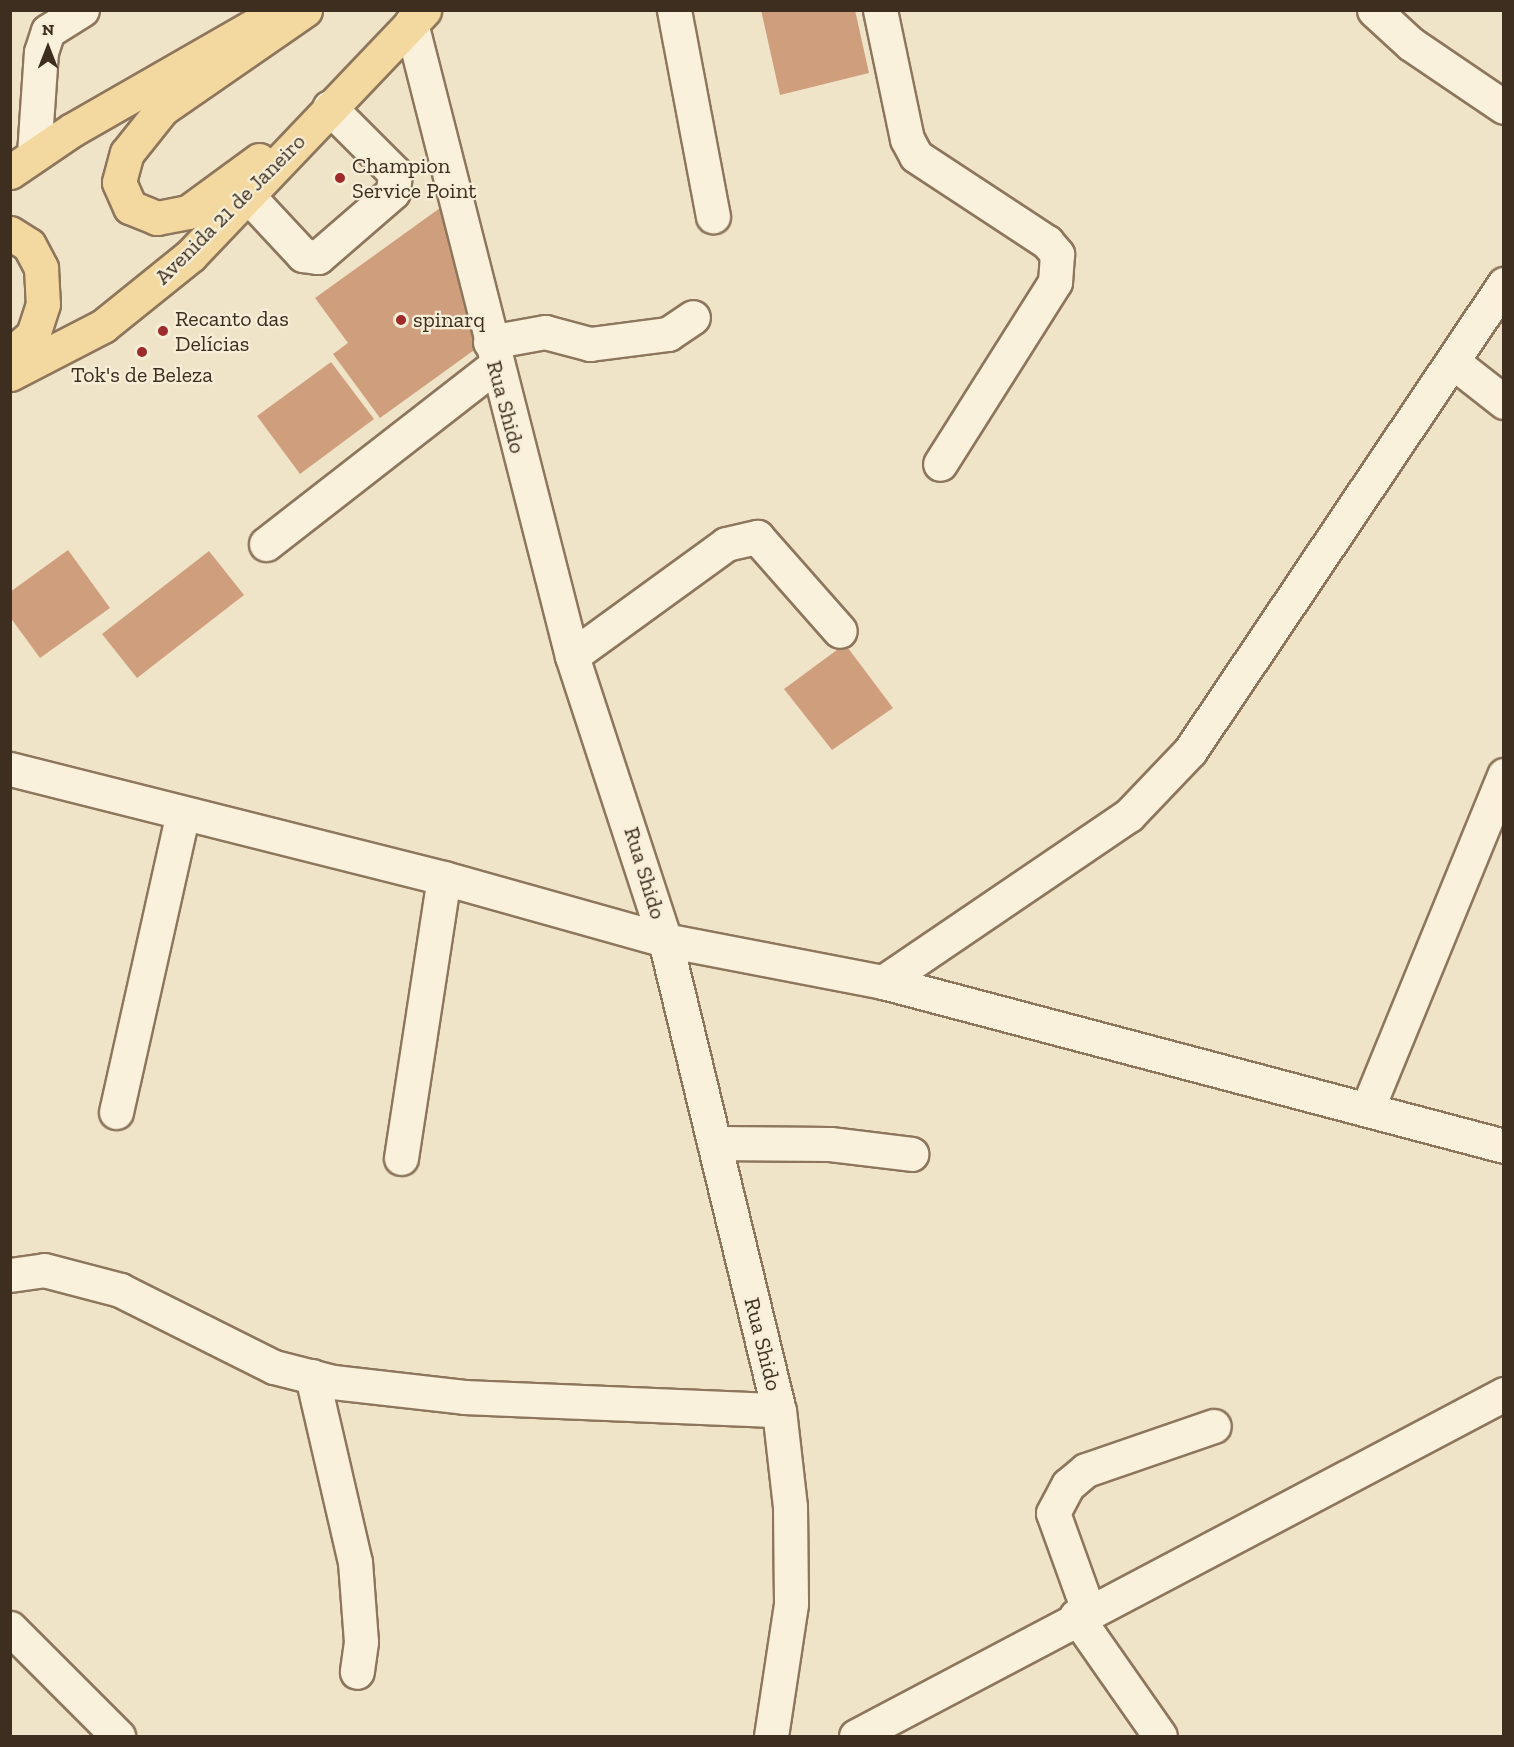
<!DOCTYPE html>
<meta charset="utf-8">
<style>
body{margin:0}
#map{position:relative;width:1514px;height:1747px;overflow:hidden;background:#f0e4c8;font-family:"Zilla Slab",serif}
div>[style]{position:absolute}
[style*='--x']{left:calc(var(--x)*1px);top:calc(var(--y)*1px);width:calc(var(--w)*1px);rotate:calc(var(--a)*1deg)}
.building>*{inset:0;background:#cf9f7d}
.roads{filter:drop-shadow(2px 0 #8d765c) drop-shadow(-2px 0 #8d765c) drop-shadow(0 2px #8d765c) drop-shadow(0 -2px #8d765c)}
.minor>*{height:33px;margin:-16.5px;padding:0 16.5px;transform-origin:16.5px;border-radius:16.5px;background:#faf1dc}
.major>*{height:33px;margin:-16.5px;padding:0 16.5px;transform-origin:16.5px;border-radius:16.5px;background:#f3d9a0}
.dots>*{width:16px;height:16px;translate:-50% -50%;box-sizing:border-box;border:3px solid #f7eed8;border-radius:50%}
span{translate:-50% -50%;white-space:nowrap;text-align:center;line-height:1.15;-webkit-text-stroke:4.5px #f7eed8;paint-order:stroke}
.poi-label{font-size:22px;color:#3d2e20}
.left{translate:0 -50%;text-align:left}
.street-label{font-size:22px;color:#3d2e20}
.frame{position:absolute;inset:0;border:12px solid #3d2e20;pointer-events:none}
.north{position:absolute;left:18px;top:18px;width:60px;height:60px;-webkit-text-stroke:4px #f7eed8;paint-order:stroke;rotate:0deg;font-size:16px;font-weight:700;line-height:24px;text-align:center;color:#3d2e20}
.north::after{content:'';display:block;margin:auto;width:21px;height:27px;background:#3d2e20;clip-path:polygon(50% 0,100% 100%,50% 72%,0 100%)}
</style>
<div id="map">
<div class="building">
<i style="clip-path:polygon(761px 10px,855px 10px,869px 73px,780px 95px)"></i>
<i style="clip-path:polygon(440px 208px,477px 348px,380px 418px,333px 354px,348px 343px,315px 298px)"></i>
<i style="clip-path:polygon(331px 362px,374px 419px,300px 474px,257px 416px)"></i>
<i style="clip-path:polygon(68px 550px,110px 608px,40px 658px,10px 617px,10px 592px)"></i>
<i style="clip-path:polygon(209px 551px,244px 595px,137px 678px,102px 634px)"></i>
<i style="clip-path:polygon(845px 644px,893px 708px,832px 750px,784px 689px)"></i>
</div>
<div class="roads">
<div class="minor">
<i style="--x:674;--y:10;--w:210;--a:79.3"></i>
<i style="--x:880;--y:10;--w:132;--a:78.2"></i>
<i style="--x:907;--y:139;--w:19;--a:62"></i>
<i style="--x:916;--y:156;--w:157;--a:33.3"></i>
<i style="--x:1047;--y:242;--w:16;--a:50"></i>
<i style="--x:1057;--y:254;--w:28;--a:94"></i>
<i style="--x:1055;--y:282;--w:215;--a:122.3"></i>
<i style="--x:1374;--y:10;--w:50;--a:42.6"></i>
<i style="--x:1411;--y:44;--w:112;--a:34.1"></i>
<i style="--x:411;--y:23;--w:653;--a:75.73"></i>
<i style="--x:572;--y:656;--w:299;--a:71.9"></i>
<i style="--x:665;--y:940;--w:484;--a:76.4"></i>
<i style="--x:779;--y:1410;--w:98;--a:83.5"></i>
<i style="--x:790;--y:1507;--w:97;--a:89.4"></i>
<i style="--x:791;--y:1604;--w:134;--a:98.6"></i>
<i style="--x:34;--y:154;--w:102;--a:-86.1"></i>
<i style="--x:41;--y:52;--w:22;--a:-72"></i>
<i style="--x:48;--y:31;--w:40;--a:-32"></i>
<i style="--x:248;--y:196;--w:81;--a:47"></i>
<i style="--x:303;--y:255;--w:15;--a:8"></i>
<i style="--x:318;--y:257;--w:99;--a:-40.9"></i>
<i style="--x:393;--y:192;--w:19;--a:-84"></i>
<i style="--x:395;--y:173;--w:93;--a:-135"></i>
<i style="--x:490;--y:342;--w:56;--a:-10.3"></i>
<i style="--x:545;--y:332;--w:47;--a:14.9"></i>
<i style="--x:590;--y:344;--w:79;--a:-7.3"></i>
<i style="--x:668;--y:334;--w:30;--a:-34"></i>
<i style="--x:1453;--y:362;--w:65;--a:38.1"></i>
<i style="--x:266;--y:544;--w:290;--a:-37.9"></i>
<i style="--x:572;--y:656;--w:190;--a:-36"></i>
<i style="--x:726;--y:544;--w:32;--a:-13"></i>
<i style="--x:757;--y:537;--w:125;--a:48.6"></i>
<i style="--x:10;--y:769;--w:447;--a:14.1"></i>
<i style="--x:444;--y:878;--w:230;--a:15.7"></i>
<i style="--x:665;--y:940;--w:222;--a:10.9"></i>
<i style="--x:883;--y:982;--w:642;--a:14.79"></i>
<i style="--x:883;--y:982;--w:297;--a:-34.2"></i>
<i style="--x:1129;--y:815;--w:88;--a:-46.4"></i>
<i style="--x:1190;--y:751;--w:563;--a:-56.08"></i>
<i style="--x:1368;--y:1107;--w:359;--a:-67.7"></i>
<i style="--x:116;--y:1112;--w:306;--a:-77.4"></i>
<i style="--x:714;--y:1143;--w:116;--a:0.5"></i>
<i style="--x:830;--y:1144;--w:82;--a:7"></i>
<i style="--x:401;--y:1158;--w:283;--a:-81.3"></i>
<i style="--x:10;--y:1275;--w:34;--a:-8"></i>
<i style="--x:44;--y:1270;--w:79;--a:14.7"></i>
<i style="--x:120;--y:1290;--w:172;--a:26.6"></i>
<i style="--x:274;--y:1367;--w:61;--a:14.3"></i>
<i style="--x:333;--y:1382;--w:132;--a:6.5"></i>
<i style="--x:464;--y:1397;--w:315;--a:2.4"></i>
<i style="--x:312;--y:1376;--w:191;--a:77"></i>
<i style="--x:355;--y:1562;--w:80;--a:85.7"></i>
<i style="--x:361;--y:1642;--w:30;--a:98"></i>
<i style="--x:1088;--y:1610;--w:103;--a:-109.8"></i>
<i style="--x:1053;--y:1513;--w:32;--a:-62"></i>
<i style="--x:1068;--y:1485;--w:23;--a:-40"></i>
<i style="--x:1086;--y:1470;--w:135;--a:-19"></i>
<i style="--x:1076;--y:1616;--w:146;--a:55"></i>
<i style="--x:10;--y:1628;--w:153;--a:45"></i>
<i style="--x:856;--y:1736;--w:733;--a:-27.82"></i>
</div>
<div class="major">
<i style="--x:259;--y:160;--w:88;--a:143.8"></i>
<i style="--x:188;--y:212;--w:32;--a:169"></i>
<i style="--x:157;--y:218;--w:29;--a:-158"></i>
<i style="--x:130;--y:207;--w:27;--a:-114"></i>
<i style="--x:119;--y:182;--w:30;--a:-75"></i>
<i style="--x:127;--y:153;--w:56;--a:-51.5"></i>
<i style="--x:162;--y:109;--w:174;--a:-34.7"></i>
<i style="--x:10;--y:172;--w:75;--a:-34.1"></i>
<i style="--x:72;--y:130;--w:227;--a:-29.8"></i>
<i style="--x:10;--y:233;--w:22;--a:32"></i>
<i style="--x:29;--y:245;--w:26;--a:62"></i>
<i style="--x:41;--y:268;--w:36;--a:87"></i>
<i style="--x:43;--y:304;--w:33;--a:108"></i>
<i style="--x:33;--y:335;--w:30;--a:139"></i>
<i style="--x:10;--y:374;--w:105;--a:-27.3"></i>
<i style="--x:103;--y:326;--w:113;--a:-38.9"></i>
<i style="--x:191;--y:255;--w:338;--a:-46.4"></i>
</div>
</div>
<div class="dots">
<i style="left:340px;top:178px;background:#9e2a2b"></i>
<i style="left:401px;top:320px;background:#9e2a2b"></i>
<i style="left:163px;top:331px;background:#9e2a2b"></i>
<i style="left:142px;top:352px;background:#9e2a2b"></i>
</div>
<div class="poi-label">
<span class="left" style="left:352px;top:178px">Champion<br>Service Point</span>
<span class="left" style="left:175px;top:331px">Recanto das<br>Delícias</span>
<span class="left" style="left:413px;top:320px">spinarq</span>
<span style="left:142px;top:375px">Tok's de Beleza</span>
</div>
<div class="street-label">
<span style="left:230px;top:209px;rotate:-45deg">Avenida 21 de Janeiro</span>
<span style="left:506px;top:407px;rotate:75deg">Rua Shido</span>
<span style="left:645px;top:873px;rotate:73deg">Rua Shido</span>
<span style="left:763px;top:1344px;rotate:76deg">Rua Shido</span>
</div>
<div class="frame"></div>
<div class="north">N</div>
</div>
